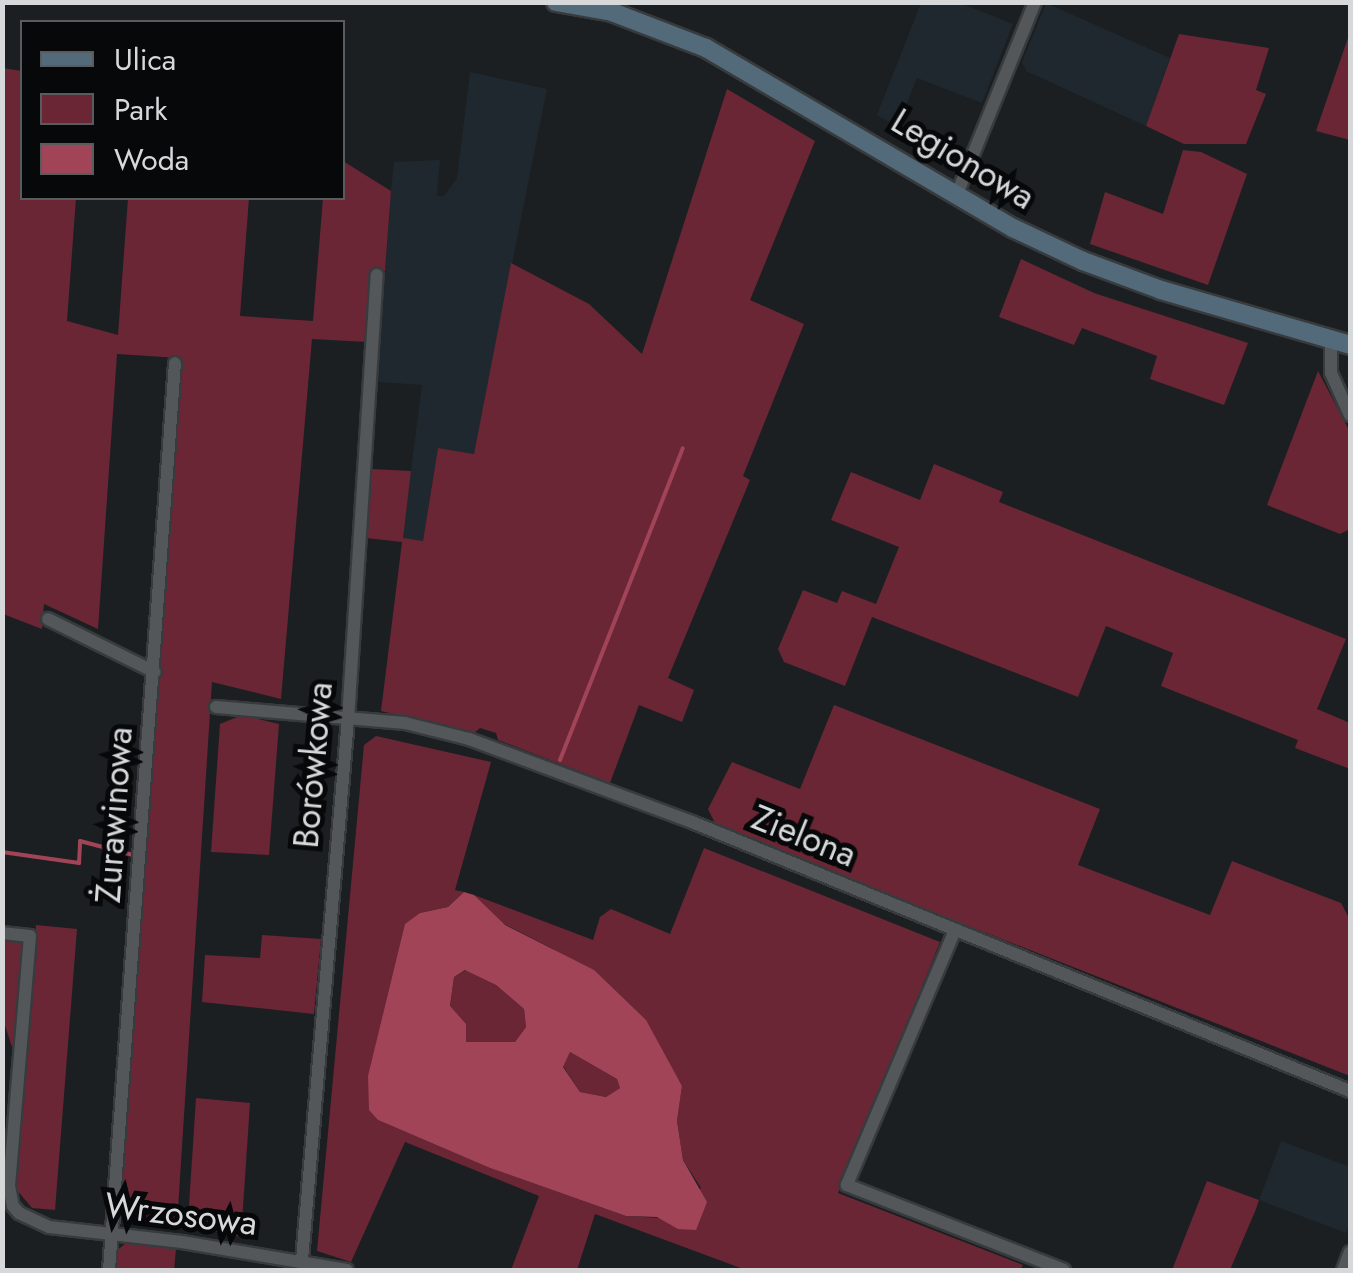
<!DOCTYPE html>
<meta charset="utf-8">
<style>
body{margin:0}
#map{position:relative;width:1353px;height:1273px;overflow:hidden;background:#1b1f21;font-family:Jost,sans-serif}
div>[style]{position:absolute}
[style*='--x']{left:calc(var(--x)*1px);top:calc(var(--y)*1px);width:calc(var(--w)*1px);rotate:calc(var(--a)*1deg)}
.built>*{inset:0;background:#1f282e}
.green>*{inset:0;background:#6a2635}
.water>*{inset:0;background:#a14457}
.stream>*{height:4px;margin:-2px;padding:0 2px;transform-origin:2px;border-radius:2px;background:#a14457}
.roads{filter:drop-shadow(2px 0 #383b3d) drop-shadow(-2px 0 #383b3d) drop-shadow(0 2px #383b3d) drop-shadow(0 -2px #383b3d)}
.street>*{height:12px;margin:-6px;padding:0 6px;transform-origin:6px;border-radius:6px;background:#53575a}
.secondary>*{height:18px;margin:-9px;padding:0 9px;transform-origin:9px;border-radius:9px;background:#536a7a}
span{translate:-50% -50%;white-space:nowrap;text-align:center;line-height:1.15;-webkit-text-stroke:10px #070809;paint-order:stroke}
.street-label{font-size:35px;color:#d6d8da}
.frame{position:absolute;inset:0;border:5px solid #d6d8da;pointer-events:none}
.legend{position:absolute;left:20px;top:20px;width:325px;height:180px;box-sizing:border-box;background:#070809;border:2px solid #5a5b5d;margin:0;padding:12px 18px;list-style:none;font-size:30px;color:#d6d8da}
.legend li{display:flex;align-items:center;gap:20px;height:50px}
.legend b{width:50px;border:2px solid #5a5b5d}
</style>
<div id="map">
<div class="built">
<i style="clip-path:polygon(921px 3px,960px 3px,1013px 24px,982px 103px,917px 78px,897px 127px,877px 115px)"></i>
<i style="clip-path:polygon(1046px 3px,1170px 58px,1146px 126px,1026px 71px,1022px 62px)"></i>
<i style="clip-path:polygon(470px 72px,547px 89px,474px 454px,438px 448px,423px 541px,402px 539px,422px 385px,377px 382px,391px 191px,394px 162px,440px 160px,437px 196px,444px 196px,457px 178px)"></i>
<i style="clip-path:polygon(1281px 1141px,1350px 1167px,1350px 1222px,1346px 1233px,1259px 1200px)"></i>
</div>
<div class="green">
<i style="clip-path:polygon(1350px 32px,1348px 92px,1350px 140px,1316px 131px)"></i>
<i style="clip-path:polygon(1179px 34px,1269px 48px,1256px 90px,1266px 94px,1246px 144px,1184px 144px,1146px 126px)"></i>
<i style="clip-path:polygon(2px 68px,22px 71px,22px 198px,76px 198px,67px 321px,118px 335px,128px 198px,249px 198px,240px 316px,313px 321px,323px 198px,342px 198px,343px 161px,391px 191px,385px 271px,373px 271px,367px 342px,312px 339px,281px 699px,212px 682px,177px 1224px,128px 1217px,119px 1206px,180px 358px,117px 354px,98px 629px,44px 604px,42px 629px,3px 614px)"></i>
<i style="clip-path:polygon(727px 89px,815px 141px,750px 300px,804px 324px,743px 476px,750px 480px,668px 678px,694px 690px,682px 722px,639px 705px,610px 783px,498px 740px,496px 733px,480px 728px,474px 733px,381px 711px,402px 542px,366px 538px,371px 469px,411px 471px,403px 538px,423px 541px,438px 448px,474px 454px,511px 263px,589px 304px,642px 354px)"></i>
<i style="clip-path:polygon(1183px 150px,1201px 152px,1247px 174px,1208px 285px,1090px 244px,1105px 192px,1163px 214px)"></i>
<i style="clip-path:polygon(1021px 259px,1094px 293px,1248px 343px,1224px 405px,1150px 379px,1157px 356px,1082px 328px,1074px 345px,999px 317px)"></i>
<i style="clip-path:polygon(1318px 371px,1350px 432px,1350px 529px,1340px 534px,1267px 505px)"></i>
<i style="clip-path:polygon(934px 464px,1003px 492px,999px 502px,1346px 639px,1317px 709px,1350px 723px,1350px 769px,1295px 748px,1298px 740px,1161px 686px,1173px 653px,1106px 626px,1078px 697px,872px 617px,845px 686px,784px 662px,778px 649px,803px 590px,837px 603px,842px 591px,876px 604px,899px 547px,831px 520px,851px 472px,920px 500px)"></i>
<i style="clip-path:polygon(834px 705px,1100px 809px,1078px 865px,1210px 915px,1232px 861px,1341px 903px,1350px 920px,1350px 1076px,717px 827px,708px 809px,732px 762px,800px 789px)"></i>
<i style="clip-path:polygon(242px 715px,279px 724px,269px 855px,211px 852px,220px 724px)"></i>
<i style="clip-path:polygon(376px 736px,491px 762px,455px 890px,464px 892px,448px 907px,420px 913px,378px 1120px,490px 1168px,626px 1216px,661px 1218px,701px 1188px,683px 1160px,677px 1121px,682px 1086px,668px 1062px,555px 950px,494px 919px,474px 895px,593px 940px,600px 917px,611px 909px,670px 934px,704px 848px,940px 942px,838px 1193px,1023px 1265px,1020px 1270px,746px 1270px,595px 1214px,577px 1270px,511px 1270px,539px 1196px,405px 1142px,351px 1262px,317px 1251px,364px 745px)"></i>
<i style="clip-path:polygon(36px 925px,77px 929px,55px 1210px,32px 1208px,16px 1189px)"></i>
<i style="clip-path:polygon(262px 935px,321px 939px,314px 1014px,202px 1002px,205px 955px,260px 958px)"></i>
<i style="clip-path:polygon(2px 941px,25px 943px,20px 1032px,12px 1047px,3px 1019px)"></i>
<i style="clip-path:polygon(466px 970px,496px 985px,524px 1009px,526px 1027px,515px 1042px,466px 1042px,450px 1007px,454px 977px)"></i>
<i style="clip-path:polygon(570px 1052px,617px 1079px,620px 1088px,606px 1097px,580px 1092px,563px 1066px)"></i>
<i style="clip-path:polygon(196px 1098px,250px 1103px,241px 1237px,193px 1227px,188px 1221px)"></i>
<i style="clip-path:polygon(1207px 1181px,1259px 1200px,1256px 1209px,1230px 1270px,1172px 1270px)"></i>
<i style="clip-path:polygon(126px 1243px,176px 1249px,174px 1270px,114px 1270px,115px 1252px)"></i>
</div>
<div class="water">
<i style="clip-path:polygon(evenodd,464px 892px,474px 895px,505px 925px,594px 970px,646px 1020px,682px 1086px,677px 1121px,683px 1160px,707px 1202px,696px 1230px,678px 1229px,657px 1217px,626px 1216px,490px 1168px,378px 1120px,369px 1110px,368px 1076px,405px 924px,420px 913px,448px 907px,464px 892px,465px 970px,496px 985px,524px 1009px,526px 1027px,515px 1042px,466px 1042px,466px 1024px,450px 1006px,454px 977px,465px 970px,464px 892px,570px 1052px,617px 1079px,620px 1088px,606px 1097px,580px 1092px,563px 1067px,570px 1052px)"></i>
</div>
<div class="stream">
<i style="--x:560;--y:760;--w:335;--a:-68.5"></i>
<i style="--x:2;--y:852;--w:78;--a:8.1"></i>
<i style="--x:79;--y:863;--w:22;--a:-87"></i>
<i style="--x:80;--y:841;--w:55;--a:14.8"></i>
</div>
<div class="roads">
<div class="street">
<i style="--x:957;--y:194;--w:207;--a:-67.9"></i>
<i style="--x:1331;--y:340;--w:33;--a:90"></i>
<i style="--x:1331;--y:373;--w:46;--a:65.7"></i>
<i style="--x:48;--y:619;--w:119;--a:26.4"></i>
<i style="--x:216;--y:707;--w:190;--a:4.8"></i>
<i style="--x:405;--y:723;--w:66;--a:14"></i>
<i style="--x:469;--y:739;--w:238;--a:20.4"></i>
<i style="--x:692;--y:822;--w:711;--a:22.24"></i>
<i style="--x:955;--y:930;--w:277;--a:113"></i>
<i style="--x:847;--y:1185;--w:233;--a:21.4"></i>
<i style="--x:2;--y:933;--w:28;--a:6"></i>
<i style="--x:30;--y:936;--w:251;--a:94.8"></i>
<i style="--x:9;--y:1186;--w:20;--a:79"></i>
<i style="--x:13;--y:1206;--w:9;--a:49"></i>
<i style="--x:19;--y:1213;--w:33;--a:25"></i>
<i style="--x:49;--y:1227;--w:134;--a:6.4"></i>
<i style="--x:182;--y:1242;--w:167;--a:9.6"></i>
<i style="--x:302;--y:1260;--w:543;--a:-85.14"></i>
<i style="--x:348;--y:719;--w:445;--a:-86.3"></i>
<i style="--x:109;--y:1270;--w:909;--a:-85.84"></i>
<i style="--x:1343;--y:1270;--w:19;--a:-69"></i>
</div>
<div class="secondary">
<i style="--x:556;--y:2;--w:57;--a:10.1"></i>
<i style="--x:612;--y:12;--w:101;--a:21"></i>
<i style="--x:706;--y:48;--w:356;--a:30.4"></i>
<i style="--x:1013;--y:228;--w:77;--a:25.2"></i>
<i style="--x:1083;--y:261;--w:83;--a:20.4"></i>
<i style="--x:1161;--y:290;--w:197;--a:16.2"></i>
</div>
</div>
<div class="street-label">
<span style="left:963px;top:159px;rotate:31deg">Legionowa</span>
<span style="left:313px;top:765px;rotate:-85deg">Borówkowa</span>
<span style="left:114px;top:815px;rotate:-86deg">Żurawinowa</span>
<span style="left:804px;top:836px;rotate:22deg">Zielona</span>
<span style="left:181px;top:1214px;rotate:7deg">Wrzosowa</span>
</div>
<div class="frame"></div>
<ul class="legend">
<li><b style="height:12px;background:#536a7a"></b>Ulica</li>
<li><b style="height:28px;background:#6a2635"></b>Park</li>
<li><b style="height:28px;background:#a14457"></b>Woda</li>
</ul>
</div>
